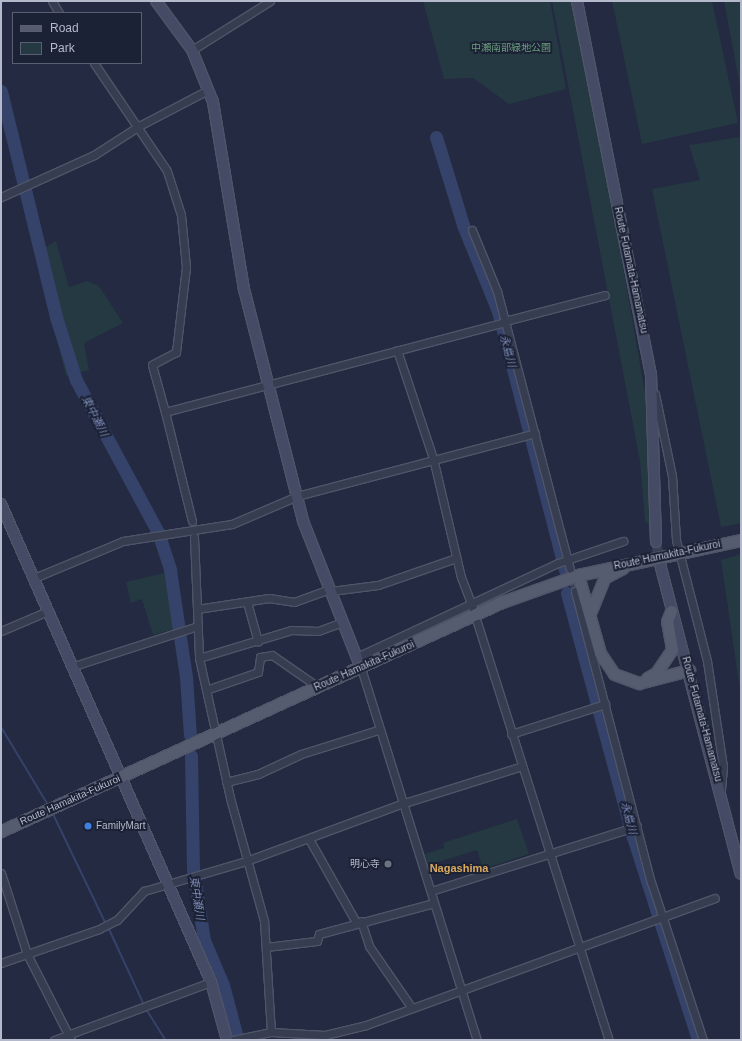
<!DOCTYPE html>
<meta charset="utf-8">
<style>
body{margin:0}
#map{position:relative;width:742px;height:1041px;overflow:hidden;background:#232a41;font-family:Arial,"Noto Sans JP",sans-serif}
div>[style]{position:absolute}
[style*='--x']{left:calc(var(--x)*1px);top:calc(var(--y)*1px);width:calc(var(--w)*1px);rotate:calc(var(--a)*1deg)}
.green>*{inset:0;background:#253942}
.stream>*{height:2px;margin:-1px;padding:0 1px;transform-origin:1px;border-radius:1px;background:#354269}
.river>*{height:13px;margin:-6.5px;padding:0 6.5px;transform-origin:6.5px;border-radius:6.5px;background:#354269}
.street-tunnel>*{height:7px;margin-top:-3.5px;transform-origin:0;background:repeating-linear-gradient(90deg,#393f56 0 7px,transparent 0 10.5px)}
.secondary-tunnel>*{height:10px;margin-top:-5px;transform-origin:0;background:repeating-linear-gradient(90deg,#393f56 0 10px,transparent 0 15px)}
.roads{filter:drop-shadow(1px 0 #4f5568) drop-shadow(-1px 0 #4f5568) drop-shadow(0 1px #4f5568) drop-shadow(0 -1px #4f5568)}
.street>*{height:7px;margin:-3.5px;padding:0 3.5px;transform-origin:3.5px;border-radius:3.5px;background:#373d50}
.secondary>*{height:10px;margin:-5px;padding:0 5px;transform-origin:5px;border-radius:5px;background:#454b64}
.primary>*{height:11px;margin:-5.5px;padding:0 5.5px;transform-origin:5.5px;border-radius:5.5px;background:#555c70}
.dots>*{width:11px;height:11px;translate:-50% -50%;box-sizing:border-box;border:2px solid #1c2235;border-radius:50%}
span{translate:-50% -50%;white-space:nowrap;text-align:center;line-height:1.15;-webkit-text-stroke:4px #1c2235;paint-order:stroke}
.park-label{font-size:10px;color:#699e7e}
.street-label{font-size:10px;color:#b4b9cb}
.poi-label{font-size:10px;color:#b4b9cb}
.left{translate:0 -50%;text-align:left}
.right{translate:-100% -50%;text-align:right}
.water-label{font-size:11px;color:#7988b4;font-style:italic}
.neighbourhood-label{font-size:11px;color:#ddaa5d;font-weight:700}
.frame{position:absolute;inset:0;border:2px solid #b4b9cb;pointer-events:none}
.legend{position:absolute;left:12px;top:12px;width:130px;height:52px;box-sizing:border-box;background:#1c2235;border:1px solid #595e71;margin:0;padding:5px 7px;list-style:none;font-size:12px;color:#b4b9cb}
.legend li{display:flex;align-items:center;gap:8px;height:20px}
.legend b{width:20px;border:1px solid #595e71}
</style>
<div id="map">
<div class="green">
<i style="clip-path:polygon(423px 1px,550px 1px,566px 89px,509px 104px,473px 78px,444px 79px)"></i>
<i style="clip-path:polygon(552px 1px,573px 1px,596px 112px,647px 404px,653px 529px,645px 521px,640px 461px)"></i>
<i style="clip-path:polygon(612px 1px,712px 1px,738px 123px,642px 144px)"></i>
<i style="clip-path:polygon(724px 1px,741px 1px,741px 91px,737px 71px)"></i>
<i style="clip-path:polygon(740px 137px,741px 523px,721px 527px,652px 189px,700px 180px,689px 145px)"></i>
<i style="clip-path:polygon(56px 241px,69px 287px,87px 281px,99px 286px,123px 323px,84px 343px,89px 370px,66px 376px,36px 253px)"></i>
<i style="clip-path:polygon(741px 554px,741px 697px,721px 560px)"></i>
<i style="clip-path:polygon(164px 573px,175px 629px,153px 635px,142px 599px,131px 603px,126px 582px)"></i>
<i style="clip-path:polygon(517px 819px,529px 854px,483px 869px,477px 850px,428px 865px,425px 854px,444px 848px,443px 843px)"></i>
</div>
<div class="stream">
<i style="--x:1;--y:727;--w:91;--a:58.9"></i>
<i style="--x:52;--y:812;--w:124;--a:64.3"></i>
<i style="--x:108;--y:927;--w:86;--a:65.2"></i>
<i style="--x:146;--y:1009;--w:36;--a:58"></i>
</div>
<div class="river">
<i style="--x:1;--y:91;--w:233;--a:76.3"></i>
<i style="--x:56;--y:317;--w:66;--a:72.4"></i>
<i style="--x:76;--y:380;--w:173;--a:61.7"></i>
<i style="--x:158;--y:532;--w:40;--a:72"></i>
<i style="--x:170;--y:570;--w:108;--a:81.5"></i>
<i style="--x:186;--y:677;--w:58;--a:86.1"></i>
<i style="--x:436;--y:137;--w:92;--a:72.9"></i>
<i style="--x:463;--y:225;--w:93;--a:67.9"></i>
<i style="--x:498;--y:311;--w:268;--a:75.5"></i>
<i style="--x:567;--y:593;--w:253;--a:74.9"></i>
<i style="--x:633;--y:837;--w:213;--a:72.2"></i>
<i style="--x:191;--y:756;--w:113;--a:89"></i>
<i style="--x:193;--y:869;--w:72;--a:81.2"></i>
<i style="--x:204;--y:940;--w:49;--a:67.1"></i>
<i style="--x:223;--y:985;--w:51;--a:75.1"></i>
</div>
<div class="street-tunnel">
<i style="--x:571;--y:573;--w:18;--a:77"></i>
</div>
<div class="secondary-tunnel">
<i style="--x:656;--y:542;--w:22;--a:80"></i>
</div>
<div class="roads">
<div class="street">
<i style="--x:52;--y:1;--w:14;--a:60"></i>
<i style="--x:192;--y:50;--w:92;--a:-32.1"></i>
<i style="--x:94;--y:63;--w:130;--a:55.9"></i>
<i style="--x:167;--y:171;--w:46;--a:72.3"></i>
<i style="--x:181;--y:215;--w:52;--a:84.5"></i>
<i style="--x:186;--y:267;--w:86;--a:96.7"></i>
<i style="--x:176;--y:352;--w:27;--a:152"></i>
<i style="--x:152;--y:365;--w:49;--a:74.5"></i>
<i style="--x:1;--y:197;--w:102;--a:-24.3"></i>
<i style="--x:94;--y:155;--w:54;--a:-32.8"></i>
<i style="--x:139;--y:126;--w:78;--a:-27.6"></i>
<i style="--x:472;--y:230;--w:66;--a:67.7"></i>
<i style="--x:497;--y:291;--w:287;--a:75.3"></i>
<i style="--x:505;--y:321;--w:103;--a:-14.6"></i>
<i style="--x:397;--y:350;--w:114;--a:71.6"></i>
<i style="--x:433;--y:458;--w:122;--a:76.8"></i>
<i style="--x:461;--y:577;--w:34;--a:69"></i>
<i style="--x:655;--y:394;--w:84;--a:78.3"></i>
<i style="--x:672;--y:476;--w:64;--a:86.4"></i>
<i style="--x:676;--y:540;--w:125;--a:75.6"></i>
<i style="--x:707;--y:661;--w:107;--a:81.4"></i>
<i style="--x:723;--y:767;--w:23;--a:95"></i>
<i style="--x:192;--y:521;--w:112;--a:-103.9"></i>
<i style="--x:165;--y:412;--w:352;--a:-14.8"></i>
<i style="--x:194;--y:537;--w:121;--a:87.6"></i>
<i style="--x:199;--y:658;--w:143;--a:77.5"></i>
<i style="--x:230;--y:798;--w:128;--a:74.5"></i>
<i style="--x:264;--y:921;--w:111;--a:86.4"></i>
<i style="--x:34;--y:578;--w:96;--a:-22.6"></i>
<i style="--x:123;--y:541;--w:110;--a:-8.9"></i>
<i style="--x:232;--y:524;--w:71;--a:-23.3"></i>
<i style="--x:297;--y:496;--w:246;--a:-14.8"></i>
<i style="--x:331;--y:591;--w:47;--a:-7.3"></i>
<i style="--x:378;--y:585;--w:83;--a:-19.1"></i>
<i style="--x:575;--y:591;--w:301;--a:75.4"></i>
<i style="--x:651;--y:882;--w:166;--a:71.8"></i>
<i style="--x:247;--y:602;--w:41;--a:74.6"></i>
<i style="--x:197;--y:609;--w:73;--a:-8.7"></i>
<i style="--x:269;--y:598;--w:25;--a:9"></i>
<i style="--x:294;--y:602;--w:38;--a:-20"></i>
<i style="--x:477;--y:622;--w:438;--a:72.5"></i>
<i style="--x:1;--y:631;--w:51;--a:-23.1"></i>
<i style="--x:357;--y:657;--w:222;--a:-25.1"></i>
<i style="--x:558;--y:563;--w:69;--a:-18.7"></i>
<i style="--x:199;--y:658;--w:97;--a:-16.8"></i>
<i style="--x:292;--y:630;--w:26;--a:2"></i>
<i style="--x:318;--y:631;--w:27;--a:-20"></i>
<i style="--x:74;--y:666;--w:130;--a:-17.9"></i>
<i style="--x:361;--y:668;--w:390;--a:72.7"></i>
<i style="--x:206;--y:690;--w:55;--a:-19.1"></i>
<i style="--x:258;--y:672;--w:15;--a:-82"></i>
<i style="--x:260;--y:657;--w:12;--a:-9"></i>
<i style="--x:272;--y:655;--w:56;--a:34.8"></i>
<i style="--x:511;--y:734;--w:99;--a:-17.7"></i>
<i style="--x:226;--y:782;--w:33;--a:-14"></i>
<i style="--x:258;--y:774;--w:47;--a:-24.9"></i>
<i style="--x:301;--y:754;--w:81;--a:-17.3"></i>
<i style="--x:309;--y:839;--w:95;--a:60.5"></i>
<i style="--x:1;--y:873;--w:85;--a:72.2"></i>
<i style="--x:27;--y:954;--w:97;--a:62.9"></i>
<i style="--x:431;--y:891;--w:216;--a:-17.5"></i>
<i style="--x:361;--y:921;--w:26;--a:72"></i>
<i style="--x:369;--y:946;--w:75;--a:55.3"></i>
<i style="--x:266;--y:947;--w:51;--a:-6.7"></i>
<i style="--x:317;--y:941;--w:7;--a:-74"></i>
<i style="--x:319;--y:934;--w:119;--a:-15.1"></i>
<i style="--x:1;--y:963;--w:104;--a:-19.1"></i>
<i style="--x:99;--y:929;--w:20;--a:-27"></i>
<i style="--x:117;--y:920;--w:40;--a:-47"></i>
<i style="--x:144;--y:891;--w:106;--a:-16.4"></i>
<i style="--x:246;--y:861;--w:165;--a:-20.2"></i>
<i style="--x:401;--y:804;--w:127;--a:-17.4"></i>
<i style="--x:54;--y:1040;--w:167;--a:-20.3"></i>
<i style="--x:233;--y:1040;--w:39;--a:-12"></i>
<i style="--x:271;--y:1032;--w:54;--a:3.2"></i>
<i style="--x:325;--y:1035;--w:42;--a:-13.7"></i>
<i style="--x:366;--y:1025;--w:371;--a:-20"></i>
</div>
<div class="secondary">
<i style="--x:156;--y:1;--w:61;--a:53.7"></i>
<i style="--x:192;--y:50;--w:56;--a:68"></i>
<i style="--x:213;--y:102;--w:190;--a:80.6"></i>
<i style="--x:244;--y:289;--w:239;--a:75.7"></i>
<i style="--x:303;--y:521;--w:158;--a:68.5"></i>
<i style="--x:577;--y:1;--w:380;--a:78.8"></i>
<i style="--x:651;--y:374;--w:168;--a:88.3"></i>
<i style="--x:1;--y:504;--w:522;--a:66.28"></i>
<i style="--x:211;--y:982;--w:60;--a:74.6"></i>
<i style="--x:660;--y:564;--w:320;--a:75.4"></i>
</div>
<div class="primary">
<i style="--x:578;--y:575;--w:81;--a:74.2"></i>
<i style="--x:600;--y:653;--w:25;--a:56"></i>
<i style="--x:614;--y:674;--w:27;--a:20"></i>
<i style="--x:639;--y:683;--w:52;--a:-14.6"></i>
<i style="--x:591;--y:611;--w:35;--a:-68"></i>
<i style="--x:604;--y:578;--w:21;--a:-28"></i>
<i style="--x:647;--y:678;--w:10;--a:-29"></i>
<i style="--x:656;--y:673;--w:29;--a:-56"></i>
<i style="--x:672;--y:649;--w:28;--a:-100"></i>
<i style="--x:667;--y:621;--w:11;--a:-68"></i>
<i style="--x:1;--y:831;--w:551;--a:-24.56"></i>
<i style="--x:502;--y:602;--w:81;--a:-19.6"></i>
<i style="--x:578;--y:575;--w:167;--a:-12.1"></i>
</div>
</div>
<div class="dots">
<i style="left:88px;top:826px;background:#3f7fe0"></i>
<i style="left:388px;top:864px;background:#6b7280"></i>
</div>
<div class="park-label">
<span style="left:511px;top:48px">中瀬南部緑地公園</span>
</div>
<div class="street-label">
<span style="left:631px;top:270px;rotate:78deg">Route Futamata-Hamamatsu</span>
<span style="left:667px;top:555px;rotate:-12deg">Route Hamakita-Fukuroi</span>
<span style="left:364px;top:666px;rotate:-24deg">Route Hamakita-Fukuroi</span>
<span style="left:702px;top:719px;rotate:75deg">Route Futamata-Hamamatsu</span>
<span style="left:70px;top:800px;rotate:-24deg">Route Hamakita-Fukuroi</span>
</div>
<div class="poi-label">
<span class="left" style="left:96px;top:826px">FamilyMart</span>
<span class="right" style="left:380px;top:864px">明心寺</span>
</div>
<div class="water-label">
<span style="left:508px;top:351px;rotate:75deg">永島川</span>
<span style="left:95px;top:416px;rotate:63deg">東中瀬川</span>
<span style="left:629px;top:818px;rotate:76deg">永島川</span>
<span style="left:197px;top:898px;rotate:81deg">東中瀬川</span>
</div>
<div class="neighbourhood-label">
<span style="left:459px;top:868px">Nagashima</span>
</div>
<div class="frame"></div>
<ul class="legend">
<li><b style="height:5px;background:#555c70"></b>Road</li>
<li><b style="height:11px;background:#253942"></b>Park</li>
</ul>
</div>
